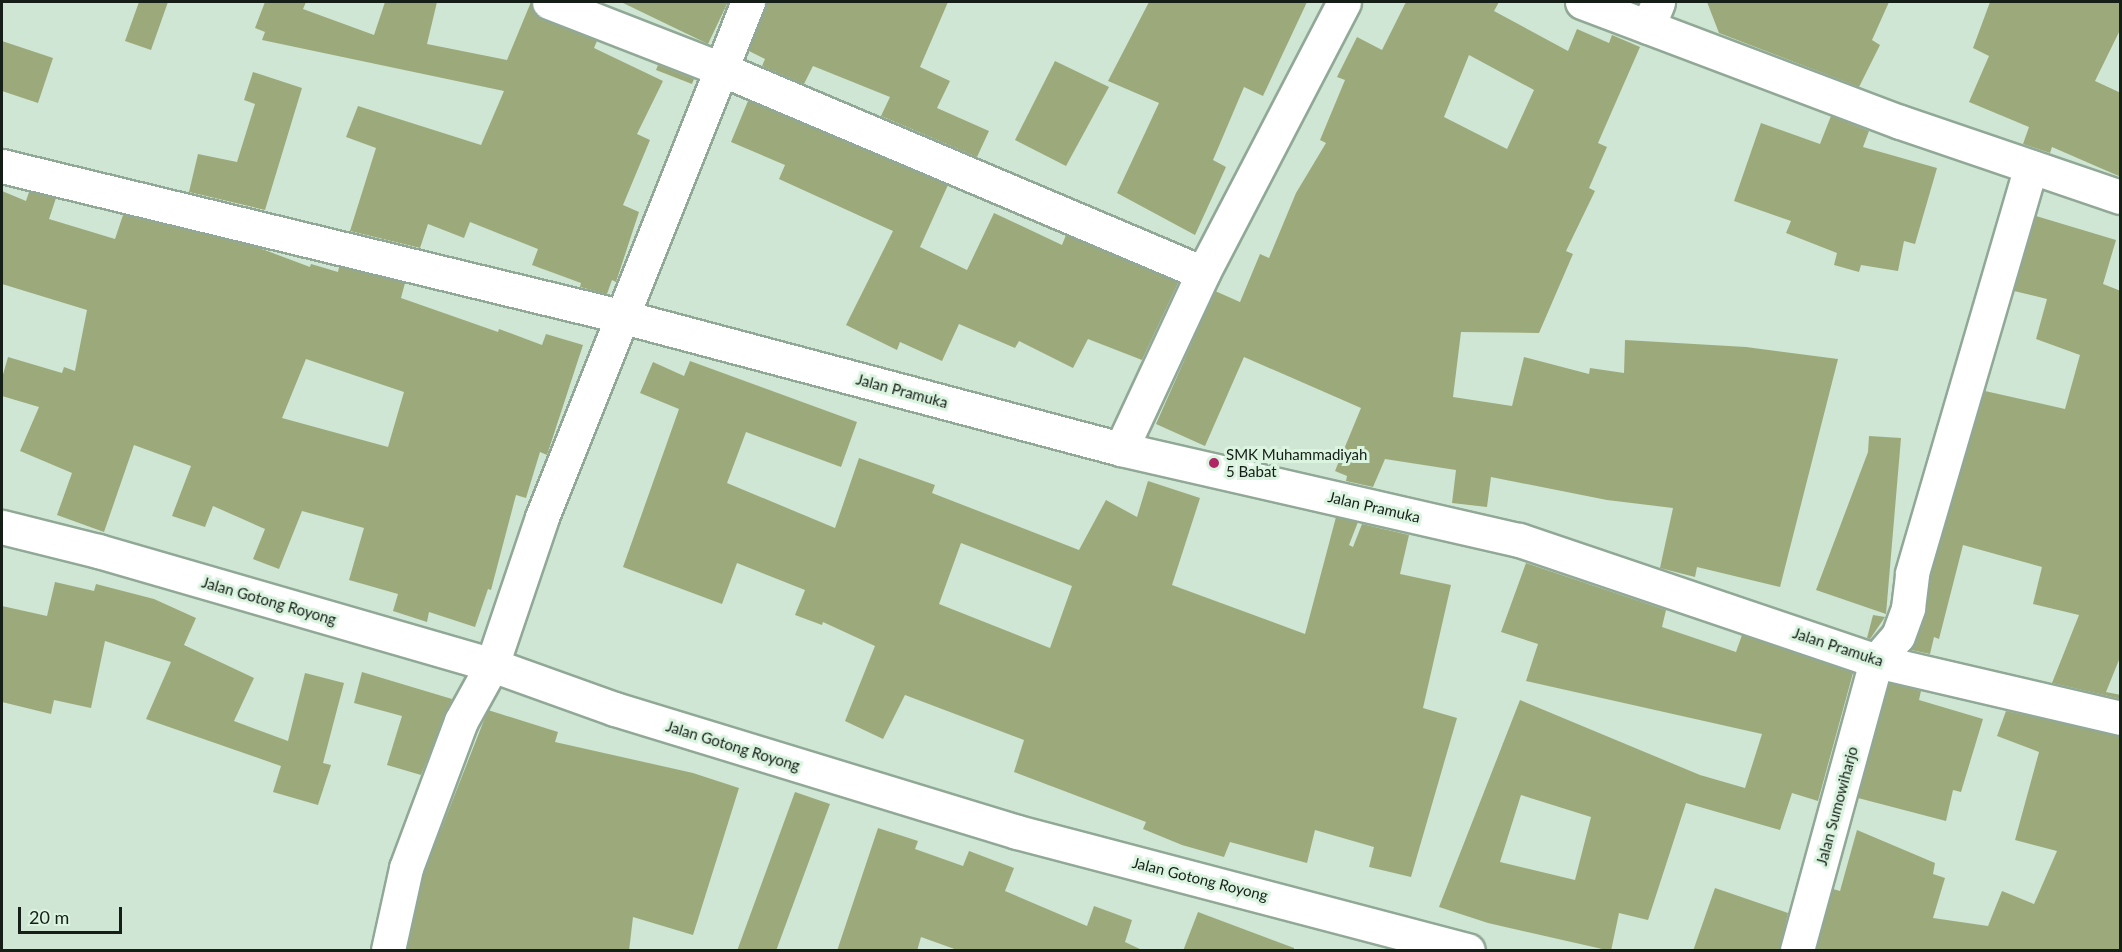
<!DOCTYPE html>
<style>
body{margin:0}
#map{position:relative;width:2122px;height:952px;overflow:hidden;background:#cee6d3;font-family:Lato,sans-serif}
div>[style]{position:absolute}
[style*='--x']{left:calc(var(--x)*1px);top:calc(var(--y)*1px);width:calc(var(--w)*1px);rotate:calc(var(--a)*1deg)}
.building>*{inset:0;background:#9caa7b}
.roads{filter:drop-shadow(2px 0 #91a896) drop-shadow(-2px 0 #91a896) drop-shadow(0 2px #91a896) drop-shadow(0 -2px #91a896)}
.street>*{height:33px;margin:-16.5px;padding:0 16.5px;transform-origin:16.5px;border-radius:16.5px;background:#fff}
.secondary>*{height:33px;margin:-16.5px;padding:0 16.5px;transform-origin:16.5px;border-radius:16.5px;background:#fff}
.dots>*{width:16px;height:16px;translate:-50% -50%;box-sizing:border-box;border:3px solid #dbf4e0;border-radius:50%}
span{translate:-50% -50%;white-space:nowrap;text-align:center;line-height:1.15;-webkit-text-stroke:6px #dbf4e0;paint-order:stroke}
.street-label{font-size:15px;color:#151e17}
.poi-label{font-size:15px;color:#151e17}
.left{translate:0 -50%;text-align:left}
.frame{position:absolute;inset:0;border:3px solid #151e17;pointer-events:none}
.scale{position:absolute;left:18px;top:907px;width:104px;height:27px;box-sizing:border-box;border:3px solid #151e17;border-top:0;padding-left:8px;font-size:18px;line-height:21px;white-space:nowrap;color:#151e17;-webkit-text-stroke:4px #dbf4e0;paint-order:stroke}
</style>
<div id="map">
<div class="building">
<i style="clip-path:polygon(139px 2px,168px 2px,151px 50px,125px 41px)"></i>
<i style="clip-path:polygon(265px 2px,306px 2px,303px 9px,374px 35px,385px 2px,437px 2px,427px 44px,507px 60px,531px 2px,534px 13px,542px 19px,597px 41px,594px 48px,663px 81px,637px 134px,650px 140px,623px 205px,639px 212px,616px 282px,612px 280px,607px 294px,580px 287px,581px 283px,532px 265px,538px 249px,470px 222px,464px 238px,428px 224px,420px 248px,350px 231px,376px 148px,346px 137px,358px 106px,481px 145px,504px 91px,262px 40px,265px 32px,255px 28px)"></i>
<i style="clip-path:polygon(621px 2px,728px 2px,708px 44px)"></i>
<i style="clip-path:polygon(766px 2px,948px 2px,920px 67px,950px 81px,937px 108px,989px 131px,977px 157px,881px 116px,890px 97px,813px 66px,804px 84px,762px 66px,765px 59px,749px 51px)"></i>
<i style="clip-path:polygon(1149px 2px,1307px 2px,1263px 96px,1244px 87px,1213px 160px,1226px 167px,1195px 235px,1117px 193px,1159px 103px,1108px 81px)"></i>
<i style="clip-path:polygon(evenodd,1406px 2px,1499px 2px,1494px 11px,1568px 51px,1577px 29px,1609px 43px,1612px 35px,1640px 47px,1598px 143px,1607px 147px,1589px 188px,1595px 191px,1566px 251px,1573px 254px,1539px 333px,1461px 332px,1453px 397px,1512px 406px,1524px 357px,1589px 374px,1590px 368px,1624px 373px,1625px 340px,1746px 347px,1838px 359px,1780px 587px,1697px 567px,1695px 577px,1660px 568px,1673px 508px,1607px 500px,1491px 477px,1487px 507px,1452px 503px,1456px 470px,1385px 459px,1373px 487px,1346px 481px,1347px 476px,1335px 471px,1361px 408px,1244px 357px,1205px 446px,1156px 424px,1215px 291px,1240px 302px,1260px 254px,1269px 258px,1296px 193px,1326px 143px,1320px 140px,1345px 80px,1337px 77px,1357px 37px,1382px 50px,1406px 2px,1469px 55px,1534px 90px,1507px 149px,1444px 117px,1469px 55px)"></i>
<i style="clip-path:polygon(1707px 2px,1889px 2px,1872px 40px,1880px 45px,1859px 87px,1719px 33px)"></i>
<i style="clip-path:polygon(1990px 2px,2121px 2px,2121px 28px,2095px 81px,2121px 93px,2121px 177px,2052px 147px,2050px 153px,2023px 144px,2029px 127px,1969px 102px,1989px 56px,1973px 48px)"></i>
<i style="clip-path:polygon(2px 41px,53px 58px,38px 103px,2px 91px)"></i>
<i style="clip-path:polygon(1055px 61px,1109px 87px,1066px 166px,1015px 140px)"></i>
<i style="clip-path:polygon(658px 65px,694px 79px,692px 84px,656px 70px)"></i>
<i style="clip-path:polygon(253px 72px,302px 88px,265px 210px,189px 192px,198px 154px,237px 162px,255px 104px,244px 100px)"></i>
<i style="clip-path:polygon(748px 101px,948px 185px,920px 247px,967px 270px,994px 213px,1062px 245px,1066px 235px,1178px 283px,1142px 360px,1088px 339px,1073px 368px,1019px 341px,1015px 348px,959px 324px,942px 361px,900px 342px,897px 350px,846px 325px,893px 231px,779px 179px,785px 165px,731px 142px)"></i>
<i style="clip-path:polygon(1831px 116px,1869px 131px,1863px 147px,1937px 168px,1915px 244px,1904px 241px,1898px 271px,1861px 265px,1859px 272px,1834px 265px,1837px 253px,1786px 233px,1791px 221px,1734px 201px,1761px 123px,1820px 144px)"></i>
<i style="clip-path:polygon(evenodd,2px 191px,26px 201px,29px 192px,56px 198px,49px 219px,115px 239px,123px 215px,254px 246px,310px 267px,311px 264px,338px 272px,339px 267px,405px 283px,401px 298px,498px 332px,499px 329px,542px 345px,546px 334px,583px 345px,547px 455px,540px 452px,526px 498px,516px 495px,491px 590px,488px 589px,475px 627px,429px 612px,427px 622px,393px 611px,398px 594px,349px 580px,364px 528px,302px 511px,279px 569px,253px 559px,265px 529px,213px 506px,205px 527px,172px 516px,191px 466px,134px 445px,104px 532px,57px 515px,72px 473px,20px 451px,39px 407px,2px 396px,2px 378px,8px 357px,62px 373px,64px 367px,75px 371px,87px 310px,2px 284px,2px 191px,306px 359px,404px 392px,388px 447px,282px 418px,306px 359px)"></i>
<i style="clip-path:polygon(2036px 216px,2116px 240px,2103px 284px,2121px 291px,2121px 655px,2106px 692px,2121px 695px,2121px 699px,2052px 683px,2079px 615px,2033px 604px,2042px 567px,1963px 545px,1939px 639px,1934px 637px,1930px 654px,1911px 650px,1926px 614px,1930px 577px,1985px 391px,2065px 409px,2080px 355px,2036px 339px,2047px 299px,2014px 291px)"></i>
<i style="clip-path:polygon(evenodd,690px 361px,857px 422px,841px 467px,746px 432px,727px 483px,835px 528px,859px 458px,935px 485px,932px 493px,1079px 550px,1106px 500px,1137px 517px,1148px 481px,1200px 498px,1172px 585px,1305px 634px,1336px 517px,1358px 522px,1349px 545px,1353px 547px,1362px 524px,1409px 535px,1400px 574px,1451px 585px,1423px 708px,1457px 718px,1411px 877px,1369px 867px,1374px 847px,1315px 830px,1307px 863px,1230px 842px,1224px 857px,1182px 845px,1143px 829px,1146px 822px,1014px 772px,1024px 740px,905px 695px,883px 739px,845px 721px,875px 646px,823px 622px,822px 625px,795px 615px,805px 590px,737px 563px,722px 604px,623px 567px,679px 409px,640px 393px,653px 362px,684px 376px,690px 361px,961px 543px,1072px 586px,1050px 648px,939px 604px,961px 543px)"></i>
<i style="clip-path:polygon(1869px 436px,1901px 438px,1886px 614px,1816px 590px,1868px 452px)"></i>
<i style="clip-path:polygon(evenodd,1526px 563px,1666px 610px,1662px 627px,1736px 652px,1742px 635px,1853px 673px,1818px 801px,1792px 793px,1780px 830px,1686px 803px,1648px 920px,1619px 913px,1611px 951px,1488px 923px,1439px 907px,1520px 700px,1700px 775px,1745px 788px,1762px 734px,1526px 681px,1538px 644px,1501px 632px,1526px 563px,1521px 795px,1591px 817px,1575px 880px,1500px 862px,1521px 795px)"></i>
<i style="clip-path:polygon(55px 582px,94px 591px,96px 584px,154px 599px,196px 618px,184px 645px,254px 678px,234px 721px,288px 741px,305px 673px,344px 683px,323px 763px,331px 765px,318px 805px,273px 792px,281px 766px,146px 719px,171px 662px,105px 641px,91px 708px,54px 700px,51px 714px,2px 702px,2px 606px,47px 616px)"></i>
<i style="clip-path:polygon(1873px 615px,1885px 617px,1870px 639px,1867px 638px)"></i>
<i style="clip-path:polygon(362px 672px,452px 699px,421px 775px,387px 765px,402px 716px,354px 703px)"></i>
<i style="clip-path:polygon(1889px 683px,1921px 691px,1919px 700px,1983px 719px,1961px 792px,1953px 790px,1946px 821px,1858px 798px)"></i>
<i style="clip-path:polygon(488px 710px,558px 732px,555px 742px,693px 773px,739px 788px,693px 935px,633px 917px,629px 951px,407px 951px,424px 873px)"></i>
<i style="clip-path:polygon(2006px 711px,2121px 736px,2121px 951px,1816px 951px,1833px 889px,1840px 891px,1857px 830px,1935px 863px,1933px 874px,1945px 878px,1933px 918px,1988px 926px,2002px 891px,2034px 904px,2057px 851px,2015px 840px,2039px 752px,1997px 736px)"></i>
<i style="clip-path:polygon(795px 792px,830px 804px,776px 951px,737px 951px)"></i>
<i style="clip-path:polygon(878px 828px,918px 841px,915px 849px,963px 866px,969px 851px,1014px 868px,1005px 891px,1087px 926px,1094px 906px,1132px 920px,1125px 942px,1144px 951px,960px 951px,921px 937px,917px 951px,837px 951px)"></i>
<i style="clip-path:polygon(1715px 888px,1788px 913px,1779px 951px,1693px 951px)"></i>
<i style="clip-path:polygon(1198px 912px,1294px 948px,1294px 951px,1183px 951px)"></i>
</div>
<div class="roads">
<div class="street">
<i style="--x:549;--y:2;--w:185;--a:21.3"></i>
<i style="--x:721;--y:69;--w:523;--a:22.94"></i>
<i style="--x:1648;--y:27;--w:27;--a:-68"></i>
<i style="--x:1876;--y:661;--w:33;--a:-49"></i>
<i style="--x:1898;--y:636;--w:30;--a:-70"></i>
<i style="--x:1908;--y:608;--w:35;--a:-83"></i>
<i style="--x:1912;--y:573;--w:423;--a:-73.7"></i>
<i style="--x:388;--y:950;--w:84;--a:-77.6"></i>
<i style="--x:406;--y:868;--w:157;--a:-69.5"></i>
<i style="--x:461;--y:721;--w:64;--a:-61"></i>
</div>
<div class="secondary">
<i style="--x:1582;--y:2;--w:340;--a:20.7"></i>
<i style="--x:1900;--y:122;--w:232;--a:18.8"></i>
<i style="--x:2;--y:166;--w:636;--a:13.64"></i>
<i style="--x:620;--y:316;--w:518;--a:14.87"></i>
<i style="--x:1121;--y:449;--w:408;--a:12.9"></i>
<i style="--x:1519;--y:540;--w:377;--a:18.7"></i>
<i style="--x:1876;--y:661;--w:251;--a:13.1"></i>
<i style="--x:1121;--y:449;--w:194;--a:-65"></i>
<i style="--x:1203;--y:273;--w:305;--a:-62.5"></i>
<i style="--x:2;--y:527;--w:99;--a:14"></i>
<i style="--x:98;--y:551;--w:410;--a:16.1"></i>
<i style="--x:492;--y:665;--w:131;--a:19.7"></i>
<i style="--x:615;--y:709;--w:420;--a:17"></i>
<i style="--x:1017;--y:832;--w:466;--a:14.7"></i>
<i style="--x:492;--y:665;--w:156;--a:-71.3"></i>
<i style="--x:542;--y:517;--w:555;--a:-68.2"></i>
<i style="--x:1797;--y:950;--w:300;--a:-74.7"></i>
</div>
</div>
<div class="dots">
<i style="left:1214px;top:463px;background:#b02665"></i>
</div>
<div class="street-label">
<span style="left:902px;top:391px;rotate:15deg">Jalan Pramuka</span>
<span style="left:1374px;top:507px;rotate:13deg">Jalan Pramuka</span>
<span style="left:269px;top:601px;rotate:16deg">Jalan Gotong Royong</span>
<span style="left:1838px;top:647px;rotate:18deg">Jalan Pramuka</span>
<span style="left:733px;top:746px;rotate:17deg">Jalan Gotong Royong</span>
<span style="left:1837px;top:806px;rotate:-75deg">Jalan Sumowiharjo</span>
<span style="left:1200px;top:879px;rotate:14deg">Jalan Gotong Royong</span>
</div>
<div class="poi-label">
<span class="left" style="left:1226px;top:463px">SMK Muhammadiyah<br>5 Babat</span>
</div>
<div class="frame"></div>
<div class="scale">20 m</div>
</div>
